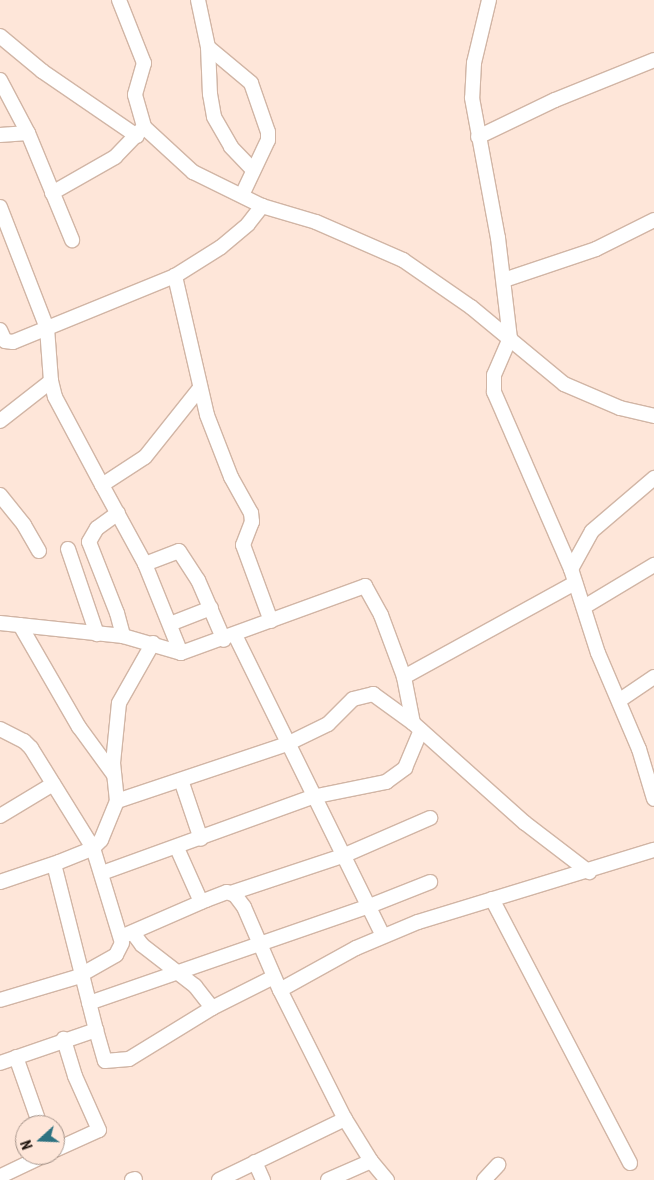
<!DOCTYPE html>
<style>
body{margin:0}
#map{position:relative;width:654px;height:1180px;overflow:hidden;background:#fee6d9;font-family:"Roboto Condensed",sans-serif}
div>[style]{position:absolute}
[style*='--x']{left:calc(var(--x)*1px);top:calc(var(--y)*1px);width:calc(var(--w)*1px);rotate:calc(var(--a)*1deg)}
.roads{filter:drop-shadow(1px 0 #d1b5a5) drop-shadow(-1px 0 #d1b5a5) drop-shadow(0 1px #d1b5a5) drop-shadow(0 -1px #d1b5a5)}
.minor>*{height:14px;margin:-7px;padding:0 7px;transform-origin:7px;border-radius:7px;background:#fff}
span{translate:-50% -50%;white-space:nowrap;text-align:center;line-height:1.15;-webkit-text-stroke:4px #fee6d9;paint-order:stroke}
.north{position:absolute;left:15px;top:1115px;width:50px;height:50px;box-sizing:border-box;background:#fee6d9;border:1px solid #a49288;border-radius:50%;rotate:250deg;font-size:14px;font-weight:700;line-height:20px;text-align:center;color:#1e140e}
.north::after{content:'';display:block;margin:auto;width:18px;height:22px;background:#2d7281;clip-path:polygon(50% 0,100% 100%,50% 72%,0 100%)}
</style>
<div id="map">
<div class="roads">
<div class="minor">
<i style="--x:119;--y:0;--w:68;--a:68.4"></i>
<i style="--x:144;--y:63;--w:33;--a:106"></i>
<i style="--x:135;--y:95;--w:33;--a:74"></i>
<i style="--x:144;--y:127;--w:67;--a:42.6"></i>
<i style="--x:193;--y:172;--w:77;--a:26.2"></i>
<i style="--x:198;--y:0;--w:48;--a:78"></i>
<i style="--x:208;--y:47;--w:56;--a:39.9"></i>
<i style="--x:251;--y:83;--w:52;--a:70.9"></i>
<i style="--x:268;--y:132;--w:8;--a:90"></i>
<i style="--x:268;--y:140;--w:61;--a:115.3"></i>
<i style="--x:489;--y:0;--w:65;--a:103.4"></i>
<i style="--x:474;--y:63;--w:35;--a:93"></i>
<i style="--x:472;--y:98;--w:142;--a:79.5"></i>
<i style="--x:498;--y:238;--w:101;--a:83.2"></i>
<i style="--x:510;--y:338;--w:40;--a:113.4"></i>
<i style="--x:494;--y:375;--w:17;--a:90"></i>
<i style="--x:494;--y:392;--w:193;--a:66.5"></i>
<i style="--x:571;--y:569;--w:88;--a:72.2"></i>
<i style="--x:598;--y:653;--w:104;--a:66.9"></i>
<i style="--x:639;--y:749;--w:52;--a:73.3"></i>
<i style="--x:0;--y:36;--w:55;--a:39.8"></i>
<i style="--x:42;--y:71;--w:115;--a:34.4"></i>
<i style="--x:208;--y:47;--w:47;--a:87.6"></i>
<i style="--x:210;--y:94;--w:23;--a:80"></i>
<i style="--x:214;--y:117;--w:34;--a:60"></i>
<i style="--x:231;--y:147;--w:32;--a:46"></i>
<i style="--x:0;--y:80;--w:60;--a:62.2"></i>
<i style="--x:28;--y:133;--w:116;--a:67.6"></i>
<i style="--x:0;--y:135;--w:28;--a:-4"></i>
<i style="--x:478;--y:137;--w:85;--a:-25.7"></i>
<i style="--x:555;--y:100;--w:107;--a:-22"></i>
<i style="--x:52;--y:193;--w:73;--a:-29.7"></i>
<i style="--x:115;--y:157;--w:39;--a:-46"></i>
<i style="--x:0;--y:207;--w:130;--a:68.8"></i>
<i style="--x:47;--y:328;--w:53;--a:85.7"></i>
<i style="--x:504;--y:280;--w:97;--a:-18.6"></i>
<i style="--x:596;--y:249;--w:65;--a:-26.6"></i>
<i style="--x:0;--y:330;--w:12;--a:66"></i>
<i style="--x:5;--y:341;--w:8;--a:7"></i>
<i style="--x:13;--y:342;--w:175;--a:-22.2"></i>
<i style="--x:0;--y:421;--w:65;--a:-38.1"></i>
<i style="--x:51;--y:381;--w:16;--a:76"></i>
<i style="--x:55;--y:397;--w:100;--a:61.9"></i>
<i style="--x:102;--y:485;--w:51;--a:-33.1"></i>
<i style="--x:145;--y:457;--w:88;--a:-51.4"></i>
<i style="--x:102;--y:485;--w:90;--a:61.4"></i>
<i style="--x:145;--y:564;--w:96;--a:68"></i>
<i style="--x:0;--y:495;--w:38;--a:51"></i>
<i style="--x:24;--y:525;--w:30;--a:60"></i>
<i style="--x:118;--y:513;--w:26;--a:144"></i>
<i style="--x:97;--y:528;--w:16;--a:120"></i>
<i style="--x:89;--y:542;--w:76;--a:68.5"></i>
<i style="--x:117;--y:613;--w:24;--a:75"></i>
<i style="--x:68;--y:549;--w:90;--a:71.2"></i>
<i style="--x:145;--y:564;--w:36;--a:-21"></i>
<i style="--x:179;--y:551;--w:35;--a:57"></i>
<i style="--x:198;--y:580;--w:65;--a:66.6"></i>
<i style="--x:571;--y:569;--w:43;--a:-61.1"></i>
<i style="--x:592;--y:531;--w:82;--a:-40.5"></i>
<i style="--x:584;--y:607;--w:82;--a:-31"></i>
<i style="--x:271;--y:621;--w:81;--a:-110.2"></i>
<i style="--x:243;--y:545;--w:25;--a:-69"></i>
<i style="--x:252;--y:522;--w:9;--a:-96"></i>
<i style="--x:251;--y:513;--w:41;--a:-119.1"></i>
<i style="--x:231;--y:477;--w:66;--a:-111.2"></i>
<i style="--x:207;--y:415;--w:143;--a:-103"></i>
<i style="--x:175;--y:276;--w:54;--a:-32.2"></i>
<i style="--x:221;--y:247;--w:35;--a:-40"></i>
<i style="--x:248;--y:224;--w:23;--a:-52"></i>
<i style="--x:262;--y:206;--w:56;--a:16.5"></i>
<i style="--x:316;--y:222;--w:95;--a:23.6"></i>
<i style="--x:403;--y:260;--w:83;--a:34.7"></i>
<i style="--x:471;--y:307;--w:121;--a:39.6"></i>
<i style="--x:564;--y:384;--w:61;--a:23.2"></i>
<i style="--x:620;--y:408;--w:35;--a:13"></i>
<i style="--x:0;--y:623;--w:124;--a:6"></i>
<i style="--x:123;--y:636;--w:60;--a:16.3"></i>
<i style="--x:181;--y:653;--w:196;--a:-20"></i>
<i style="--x:365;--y:586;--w:33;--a:61"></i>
<i style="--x:381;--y:615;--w:66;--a:69.6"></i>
<i style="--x:170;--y:624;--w:44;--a:-21.3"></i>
<i style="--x:20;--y:625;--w:118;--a:60"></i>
<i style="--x:79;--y:727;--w:59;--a:53.9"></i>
<i style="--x:235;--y:635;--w:335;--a:63.8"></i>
<i style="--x:620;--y:700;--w:41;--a:-34.1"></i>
<i style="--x:413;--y:723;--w:47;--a:-101.1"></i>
<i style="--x:404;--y:677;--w:195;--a:-28.8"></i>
<i style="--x:0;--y:729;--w:27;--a:27"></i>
<i style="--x:24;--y:741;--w:10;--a:45"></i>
<i style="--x:31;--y:748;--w:118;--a:58.2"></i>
<i style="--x:93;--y:848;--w:99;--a:73"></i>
<i style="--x:122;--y:943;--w:13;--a:117"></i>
<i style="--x:116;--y:955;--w:45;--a:150.6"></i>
<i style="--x:77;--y:977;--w:80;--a:163.4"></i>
<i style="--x:181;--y:780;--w:62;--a:71.3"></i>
<i style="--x:117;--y:801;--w:179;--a:-18.5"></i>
<i style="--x:287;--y:744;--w:46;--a:-26"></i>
<i style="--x:328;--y:724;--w:35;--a:-45"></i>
<i style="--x:353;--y:699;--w:21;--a:-14"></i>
<i style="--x:373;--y:694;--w:49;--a:35.9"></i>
<i style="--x:413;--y:723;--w:150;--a:41.8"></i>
<i style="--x:525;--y:823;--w:81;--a:37.4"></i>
<i style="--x:0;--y:816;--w:62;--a:-31.1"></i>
<i style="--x:177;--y:848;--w:59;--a:66"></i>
<i style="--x:102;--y:873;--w:223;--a:-19.9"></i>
<i style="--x:312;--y:797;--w:76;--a:-11.5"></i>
<i style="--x:386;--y:782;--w:24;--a:-36"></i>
<i style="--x:405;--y:768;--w:41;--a:-67.2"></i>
<i style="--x:0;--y:882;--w:62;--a:-18.7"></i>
<i style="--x:59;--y:862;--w:37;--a:-22"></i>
<i style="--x:93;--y:848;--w:11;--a:-45"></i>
<i style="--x:101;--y:840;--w:42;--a:-67.7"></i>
<i style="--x:117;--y:801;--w:38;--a:-96"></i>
<i style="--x:113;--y:763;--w:60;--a:-84.3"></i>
<i style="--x:119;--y:703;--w:69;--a:-60.5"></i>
<i style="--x:231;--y:893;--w:120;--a:-18.4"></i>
<i style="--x:345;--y:855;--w:93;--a:-23.5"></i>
<i style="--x:492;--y:899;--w:298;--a:62.4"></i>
<i style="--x:133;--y:933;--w:15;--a:53"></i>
<i style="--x:142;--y:945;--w:67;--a:37.7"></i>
<i style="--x:195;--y:986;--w:28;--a:52"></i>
<i style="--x:121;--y:937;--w:93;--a:-23.5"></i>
<i style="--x:206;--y:900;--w:22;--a:-21"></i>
<i style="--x:227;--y:892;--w:9;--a:21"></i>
<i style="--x:235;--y:895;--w:15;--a:53"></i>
<i style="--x:244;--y:907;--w:90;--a:66.6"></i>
<i style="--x:280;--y:990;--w:144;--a:63.3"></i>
<i style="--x:345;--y:1119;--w:140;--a:154.2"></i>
<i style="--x:280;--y:990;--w:87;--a:-28.9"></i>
<i style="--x:356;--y:948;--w:67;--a:-22.8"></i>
<i style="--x:418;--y:922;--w:247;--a:-17"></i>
<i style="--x:89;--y:1003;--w:294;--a:-19.1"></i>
<i style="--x:367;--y:907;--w:68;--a:-21.6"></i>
<i style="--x:96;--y:1030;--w:32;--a:74"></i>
<i style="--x:105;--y:1061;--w:24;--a:-5"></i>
<i style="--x:129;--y:1059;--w:97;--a:-31.6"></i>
<i style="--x:212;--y:1008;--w:69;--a:-26.6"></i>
<i style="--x:16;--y:1057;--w:72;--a:70.6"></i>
<i style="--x:0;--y:1063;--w:102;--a:-19"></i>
<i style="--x:96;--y:1030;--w:171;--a:-104.2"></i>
<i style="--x:345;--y:1119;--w:49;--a:58.2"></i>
<i style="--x:371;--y:1161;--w:25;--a:50"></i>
<i style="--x:55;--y:1150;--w:48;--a:-24.4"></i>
<i style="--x:99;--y:1130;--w:59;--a:-114"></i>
<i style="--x:75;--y:1076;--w:39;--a:-107"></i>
<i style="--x:255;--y:1162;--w:20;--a:66"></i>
<i style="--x:1;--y:1176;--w:49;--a:-25.5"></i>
<i style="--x:132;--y:1180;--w:3;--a:-18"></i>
<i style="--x:328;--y:1180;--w:47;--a:-23.8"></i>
<i style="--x:484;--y:1180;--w:21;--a:-47"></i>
</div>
</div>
<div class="north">N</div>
</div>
